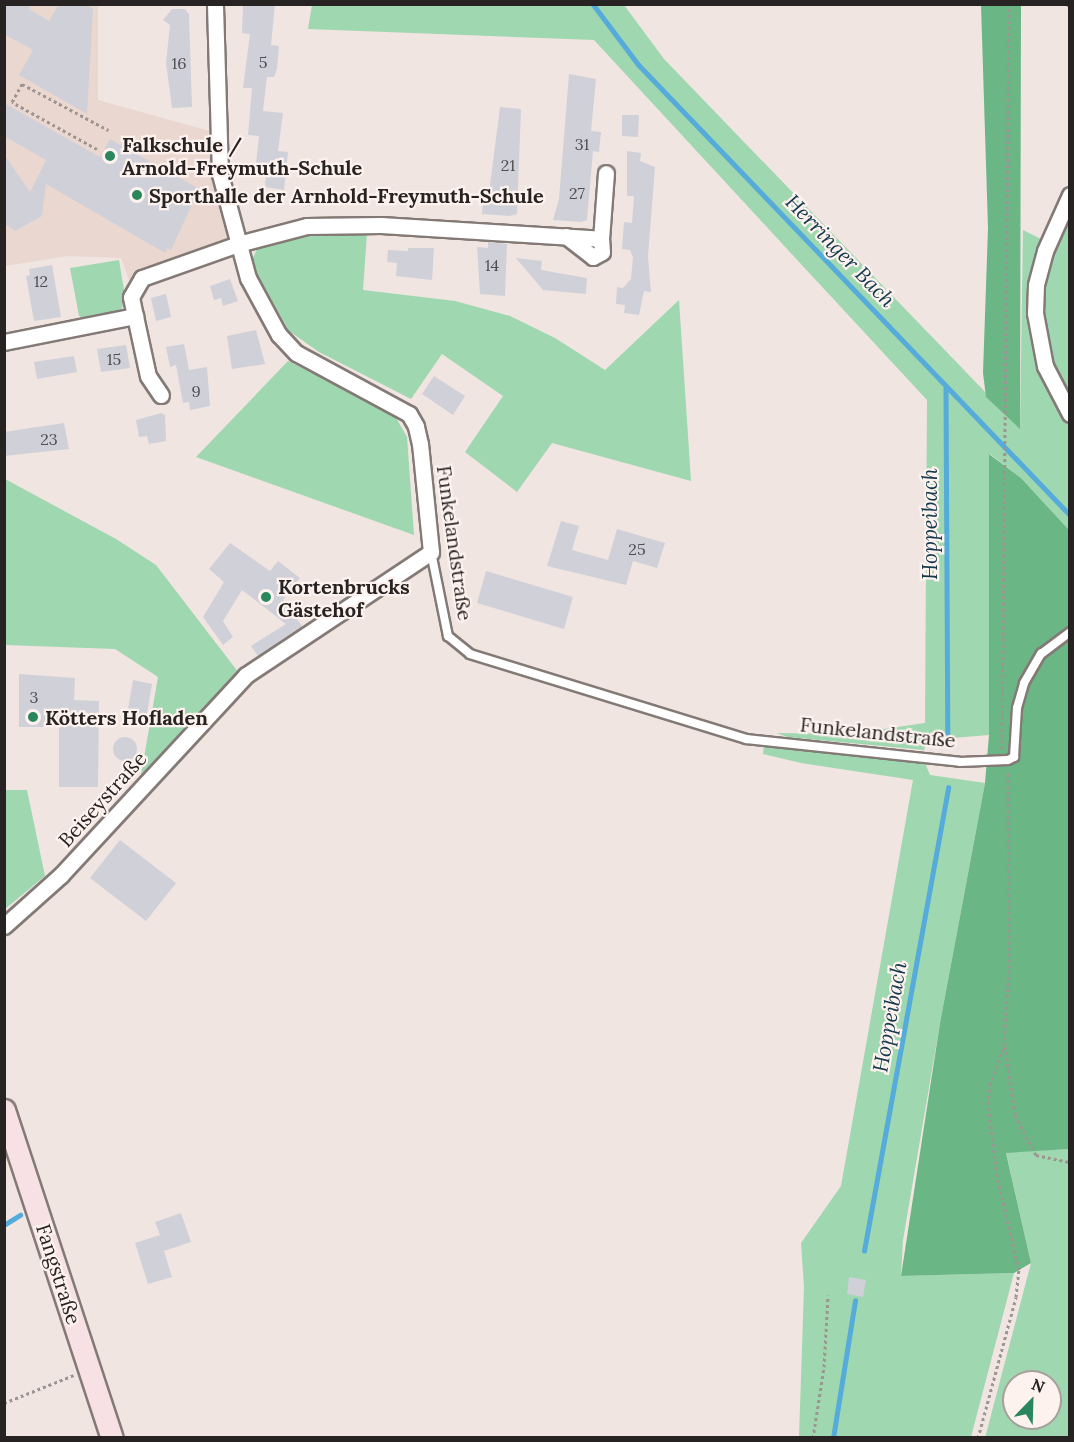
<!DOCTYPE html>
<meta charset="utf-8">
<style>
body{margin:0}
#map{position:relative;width:1074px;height:1442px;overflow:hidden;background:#f0e5e1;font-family:Lora,serif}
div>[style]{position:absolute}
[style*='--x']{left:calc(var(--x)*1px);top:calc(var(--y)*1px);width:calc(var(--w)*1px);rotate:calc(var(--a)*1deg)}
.built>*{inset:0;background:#ead7d0}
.green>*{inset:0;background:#9fd7b0}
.forest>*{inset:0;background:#6ab785}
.stream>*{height:4.5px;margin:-2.25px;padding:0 2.25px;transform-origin:2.25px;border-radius:2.25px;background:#55abd9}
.building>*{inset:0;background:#d0d0d9}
.round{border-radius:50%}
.path>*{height:3px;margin-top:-1.5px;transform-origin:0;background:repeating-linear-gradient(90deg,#9d9592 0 3px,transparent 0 6px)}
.roads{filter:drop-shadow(2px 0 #837a76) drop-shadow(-2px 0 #837a76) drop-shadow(0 2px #837a76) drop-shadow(0 -2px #837a76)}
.lane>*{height:8px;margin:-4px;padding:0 4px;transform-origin:4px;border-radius:4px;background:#fff}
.street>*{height:15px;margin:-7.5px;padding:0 7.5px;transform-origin:7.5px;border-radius:7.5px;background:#fff}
.secondary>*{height:21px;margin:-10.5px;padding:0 10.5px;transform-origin:10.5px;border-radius:10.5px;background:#f8e1e5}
.dots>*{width:16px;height:16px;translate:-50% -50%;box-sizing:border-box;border:3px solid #fdf2ee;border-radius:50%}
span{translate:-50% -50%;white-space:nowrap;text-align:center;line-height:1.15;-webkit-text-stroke:4.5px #fdf2ee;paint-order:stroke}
.number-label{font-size:16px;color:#514e50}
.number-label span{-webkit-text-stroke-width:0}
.poi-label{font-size:20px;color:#272322;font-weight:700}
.left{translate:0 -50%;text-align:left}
.street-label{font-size:20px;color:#272322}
.water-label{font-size:21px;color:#13394c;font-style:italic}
.frame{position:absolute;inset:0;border:6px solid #272322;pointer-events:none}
.north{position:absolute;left:1002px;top:1370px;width:60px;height:60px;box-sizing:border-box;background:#fdf2ee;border:2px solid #a79f9c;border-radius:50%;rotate:23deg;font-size:16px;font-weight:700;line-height:24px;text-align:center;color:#272322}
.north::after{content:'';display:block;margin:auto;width:21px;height:27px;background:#2a865d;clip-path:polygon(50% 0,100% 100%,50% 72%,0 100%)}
</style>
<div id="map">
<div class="built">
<i style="clip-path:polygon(5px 5px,98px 5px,98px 100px,213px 132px,234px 242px,131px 286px,121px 258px,68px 256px,5px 266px)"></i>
</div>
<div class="green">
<i style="clip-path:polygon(312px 5px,624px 5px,664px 59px,1020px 428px,1023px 230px,1041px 239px,1044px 291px,1058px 234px,1069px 210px,1069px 530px,1021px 478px,990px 454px,989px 735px,927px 740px,924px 750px,787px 737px,777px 733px,849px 734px,925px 723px,927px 400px,800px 263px,594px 40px,308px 29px)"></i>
<i style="clip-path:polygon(367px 233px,363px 290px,455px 301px,510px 316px,555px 338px,605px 370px,679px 300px,691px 481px,552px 443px,517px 492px,465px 452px,503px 396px,442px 354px,411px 399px,319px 352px,289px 331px,251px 262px,258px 247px,312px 235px)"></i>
<i style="clip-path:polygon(119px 260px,125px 296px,122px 308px,116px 313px,85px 319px,79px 316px,70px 268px)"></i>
<i style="clip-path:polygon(288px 361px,395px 416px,407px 437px,414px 535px,196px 457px)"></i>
<i style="clip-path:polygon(5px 479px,116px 539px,156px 565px,242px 677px,180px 733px,141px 775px,158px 677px,115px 649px,5px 645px)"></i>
<i style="clip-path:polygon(764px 746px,925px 763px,930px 775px,985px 783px,940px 1023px,903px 1240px,901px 1276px,1014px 1273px,971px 1437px,799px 1437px,804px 1287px,801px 1243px,841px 1186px,913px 780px,801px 763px,763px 754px)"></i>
<i style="clip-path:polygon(5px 790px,27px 790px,45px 876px,5px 909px)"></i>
<i style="clip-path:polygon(evenodd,1069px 1149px,1069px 1437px,985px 1438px,1031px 1263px,1006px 1152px,1069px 1149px,1014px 1382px,1050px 1382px,1050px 1418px,1014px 1418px,1014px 1382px)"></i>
</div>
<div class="forest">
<i style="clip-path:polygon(981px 5px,1021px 5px,1020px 429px,986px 397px,983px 373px,988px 228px)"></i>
<i style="clip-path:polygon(989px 454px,1021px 478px,1069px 530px,1069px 1149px,1006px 1153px,1031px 1263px,1014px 1273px,901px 1276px,940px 1023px,985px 783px,989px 735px)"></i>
</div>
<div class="stream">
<i style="--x:593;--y:4;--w:75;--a:53.1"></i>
<i style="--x:638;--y:64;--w:625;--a:46.23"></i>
<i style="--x:946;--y:388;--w:345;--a:89.7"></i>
<i style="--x:4;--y:1225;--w:19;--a:-32"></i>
<i style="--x:864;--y:1251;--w:471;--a:-79.7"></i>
<i style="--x:833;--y:1438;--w:139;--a:-80.9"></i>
</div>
<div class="building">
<i style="clip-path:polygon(4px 4px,31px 4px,29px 9px,49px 21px,59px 4px,86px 4px,93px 9px,87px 114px,19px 75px,33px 50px,4px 34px)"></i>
<i style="clip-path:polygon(275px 4px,271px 45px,279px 46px,277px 69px,274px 77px,267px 77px,263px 111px,283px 113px,278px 151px,288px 152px,284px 190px,265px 187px,266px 173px,255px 172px,259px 136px,248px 135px,252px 88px,243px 88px,250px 34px,242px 33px,243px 6px)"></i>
<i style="clip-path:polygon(172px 9px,185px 9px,189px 14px,192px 107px,172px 108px,166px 63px,170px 25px,163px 20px)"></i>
<i style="clip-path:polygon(569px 74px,596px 79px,591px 131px,601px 132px,599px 152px,593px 151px,587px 220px,581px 222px,553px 220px,559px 199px)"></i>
<i style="clip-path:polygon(4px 103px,100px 157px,110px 139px,199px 189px,171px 250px,167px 248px,165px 253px,46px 184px,42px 216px,15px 231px,4px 223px,4px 154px,30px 192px,46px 160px,4px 136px)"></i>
<i style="clip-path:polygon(500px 107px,521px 109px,517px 214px,510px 216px,482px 214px,483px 200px,488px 200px,489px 193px)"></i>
<i style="clip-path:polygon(622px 115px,639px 115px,638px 137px,622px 136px)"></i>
<i style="clip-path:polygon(627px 151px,641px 153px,640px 161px,655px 167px,648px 257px,651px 292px,644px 291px,639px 315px,624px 313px,625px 305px,616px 304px,617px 287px,623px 288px,631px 279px,633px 257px,630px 250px,622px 249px,624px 222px,632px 223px,634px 196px,627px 196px)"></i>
<i style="clip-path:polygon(297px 193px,310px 193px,310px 206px,297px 205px)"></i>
<i style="clip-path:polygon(488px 242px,507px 244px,505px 296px,480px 294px,477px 247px,488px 248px)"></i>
<i style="clip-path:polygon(408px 248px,434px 248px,432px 280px,396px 276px,397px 263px,387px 262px,388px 250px,408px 251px)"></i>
<i style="clip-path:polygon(516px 258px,542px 261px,541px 270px,587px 278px,586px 294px,543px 290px)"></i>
<i style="clip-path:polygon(52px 265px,61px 317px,34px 321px,26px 276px,30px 275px,29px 269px)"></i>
<i style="clip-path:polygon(230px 279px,238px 301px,223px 306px,221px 298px,214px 300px,210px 286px)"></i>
<i style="clip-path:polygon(166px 294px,171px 317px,156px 321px,151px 298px)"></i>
<i style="clip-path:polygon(256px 330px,265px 364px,232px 369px,227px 336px)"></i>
<i style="clip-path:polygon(184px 344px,189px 370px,207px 367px,210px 406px,190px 410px,189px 402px,183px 403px,176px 365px,170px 367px,166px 347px)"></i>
<i style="clip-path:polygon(126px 345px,130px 368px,101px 372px,97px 349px)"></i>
<i style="clip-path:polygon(74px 356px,77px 372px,37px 379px,34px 362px)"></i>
<i style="clip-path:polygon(434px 376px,465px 396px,453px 415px,422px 394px)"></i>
<i style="clip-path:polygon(161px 413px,165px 415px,166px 441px,149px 444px,147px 436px,139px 437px,136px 420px)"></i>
<i style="clip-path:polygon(64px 423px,69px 449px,4px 456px,4px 432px)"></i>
<i style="clip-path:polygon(561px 521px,579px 526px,572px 550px,608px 560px,617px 529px,665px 543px,657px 568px,633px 561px,626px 585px,547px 566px)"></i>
<i style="clip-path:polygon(230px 543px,270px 571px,278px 561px,300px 578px,283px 600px,302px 626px,258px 656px,251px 646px,286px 624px,242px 590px,223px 621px,233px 637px,223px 645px,203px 617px,224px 582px,209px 569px)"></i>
<i style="clip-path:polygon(486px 571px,573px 597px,564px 629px,477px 603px)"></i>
<i style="clip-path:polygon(19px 674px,75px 678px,74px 700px,99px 701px,98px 787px,59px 787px,59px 727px,19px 727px)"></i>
<i style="clip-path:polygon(133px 680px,152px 684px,145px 725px,126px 721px)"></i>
<i class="round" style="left:113px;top:737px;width:24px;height:24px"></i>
<i style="clip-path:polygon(120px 840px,176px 883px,146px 921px,90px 878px)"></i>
<i style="clip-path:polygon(181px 1213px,191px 1242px,164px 1251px,172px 1277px,148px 1284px,135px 1243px,160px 1235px,155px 1222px)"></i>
<i style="clip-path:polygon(849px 1277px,866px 1280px,863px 1297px,847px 1294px)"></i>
</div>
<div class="path">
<i style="--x:1066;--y:4;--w:4;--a:27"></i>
<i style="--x:97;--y:149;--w:97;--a:-151.1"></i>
<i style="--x:12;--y:102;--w:21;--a:-61"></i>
<i style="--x:22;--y:84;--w:98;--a:28.1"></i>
<i style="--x:1002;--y:749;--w:745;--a:-89.46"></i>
<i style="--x:1005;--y:1046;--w:70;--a:81.8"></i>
<i style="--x:1015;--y:1115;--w:45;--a:62.3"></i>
<i style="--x:1036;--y:1155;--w:35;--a:12"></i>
<i style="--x:4;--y:1403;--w:75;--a:-21.8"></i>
<i style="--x:813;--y:1438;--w:72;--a:-81.2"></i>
<i style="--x:824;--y:1367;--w:72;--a:-86.8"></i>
<i style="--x:978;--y:1438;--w:146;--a:-74.9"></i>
<i style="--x:1016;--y:1297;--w:27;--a:-84"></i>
<i style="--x:1019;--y:1270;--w:97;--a:-103.2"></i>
<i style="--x:997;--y:1176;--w:73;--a:-97.1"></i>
<i style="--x:988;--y:1104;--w:19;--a:-84"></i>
<i style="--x:990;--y:1085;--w:42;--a:-70.7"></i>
<i style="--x:1004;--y:1045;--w:77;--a:-86.3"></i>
<i style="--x:1009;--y:968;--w:197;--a:-90.3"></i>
</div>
<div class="roads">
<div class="lane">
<i style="--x:431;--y:552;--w:86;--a:78.6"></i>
<i style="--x:448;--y:636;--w:28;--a:39"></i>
<i style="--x:470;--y:654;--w:289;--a:17.1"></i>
<i style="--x:746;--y:739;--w:215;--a:6.1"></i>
<i style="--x:960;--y:762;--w:48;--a:-2.4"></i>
<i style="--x:1008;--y:760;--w:7;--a:-27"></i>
<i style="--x:1014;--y:757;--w:49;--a:-86.5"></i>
<i style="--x:1017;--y:708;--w:26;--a:-74"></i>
<i style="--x:1024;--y:683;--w:34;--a:-60"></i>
<i style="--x:1041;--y:654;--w:36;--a:-37"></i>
</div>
<div class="street">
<i style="--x:1070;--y:195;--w:61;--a:114.1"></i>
<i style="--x:1045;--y:251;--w:35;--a:105"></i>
<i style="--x:1036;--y:285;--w:28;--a:92"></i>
<i style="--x:1035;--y:313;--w:54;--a:79.3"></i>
<i style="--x:1045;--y:366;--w:54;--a:62.5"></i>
<i style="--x:566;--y:236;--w:34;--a:38"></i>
<i style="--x:593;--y:257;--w:10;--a:-29"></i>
<i style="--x:602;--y:252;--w:13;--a:-94"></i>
<i style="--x:135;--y:316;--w:61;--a:77.8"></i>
<i style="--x:148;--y:376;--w:23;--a:56"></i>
<i style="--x:4;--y:342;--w:134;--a:-11.2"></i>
<i style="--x:135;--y:316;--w:19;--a:-102"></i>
<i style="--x:131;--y:297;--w:22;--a:-60"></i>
<i style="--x:142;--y:278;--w:102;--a:-19.5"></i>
<i style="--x:238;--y:244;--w:71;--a:-14.6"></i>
<i style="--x:307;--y:226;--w:74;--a:-0.8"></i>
<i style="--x:381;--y:225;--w:220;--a:3.6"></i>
<i style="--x:601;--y:239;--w:66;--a:-85.7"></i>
<i style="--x:4;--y:926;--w:76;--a:-41.8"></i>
<i style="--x:61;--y:875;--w:272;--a:-47.2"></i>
<i style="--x:246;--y:675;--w:222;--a:-33.6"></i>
<i style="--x:431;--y:552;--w:109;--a:-95.8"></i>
<i style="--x:420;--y:444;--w:18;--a:-103"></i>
<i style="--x:416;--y:426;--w:14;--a:-120"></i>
<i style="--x:409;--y:414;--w:128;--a:-151.6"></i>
<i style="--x:296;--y:353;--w:25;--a:-133"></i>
<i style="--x:279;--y:335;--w:65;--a:-118.5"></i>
<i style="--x:248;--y:278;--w:108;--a:-105.1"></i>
<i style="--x:220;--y:174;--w:170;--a:-91.7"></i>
</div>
<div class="secondary">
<i style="--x:4;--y:1110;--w:345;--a:71.8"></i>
</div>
</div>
<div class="dots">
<i style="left:110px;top:156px;background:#2a865d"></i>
<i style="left:137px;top:195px;background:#2a865d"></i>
<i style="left:266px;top:597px;background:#2a865d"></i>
<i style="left:33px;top:717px;background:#2a865d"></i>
</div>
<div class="number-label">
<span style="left:263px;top:62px">5</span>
<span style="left:179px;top:63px">16</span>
<span style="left:582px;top:144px">31</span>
<span style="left:508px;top:165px">21</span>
<span style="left:577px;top:193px">27</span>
<span style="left:492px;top:265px">14</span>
<span style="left:41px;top:281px">12</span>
<span style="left:114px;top:359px">15</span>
<span style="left:196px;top:391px">9</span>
<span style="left:49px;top:439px">23</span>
<span style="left:637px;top:549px">25</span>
<span style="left:34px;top:697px">3</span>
</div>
<div class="poi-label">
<span class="left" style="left:122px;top:156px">Falkschule /<br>Arnold-Freymuth-Schule</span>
<span class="left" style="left:149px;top:195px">Sporthalle der Arnhold-Freymuth-Schule</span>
<span class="left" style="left:278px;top:598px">Kortenbrucks<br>Gästehof</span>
<span class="left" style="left:45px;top:717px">Kötters Hofladen</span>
</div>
<div class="street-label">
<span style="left:455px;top:543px;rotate:82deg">Funkelandstraße</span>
<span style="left:878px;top:732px;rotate:6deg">Funkelandstraße</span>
<span style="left:102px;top:799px;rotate:-48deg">Beiseystraße</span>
<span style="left:59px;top:1274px;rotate:72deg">Fangstraße</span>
</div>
<div class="water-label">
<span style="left:840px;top:251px;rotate:46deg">Herringer Bach</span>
<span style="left:930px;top:524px;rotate:-90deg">Hoppeibach</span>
<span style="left:890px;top:1017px;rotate:-80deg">Hoppeibach</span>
</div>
<div class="frame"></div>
<div class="north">N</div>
</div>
